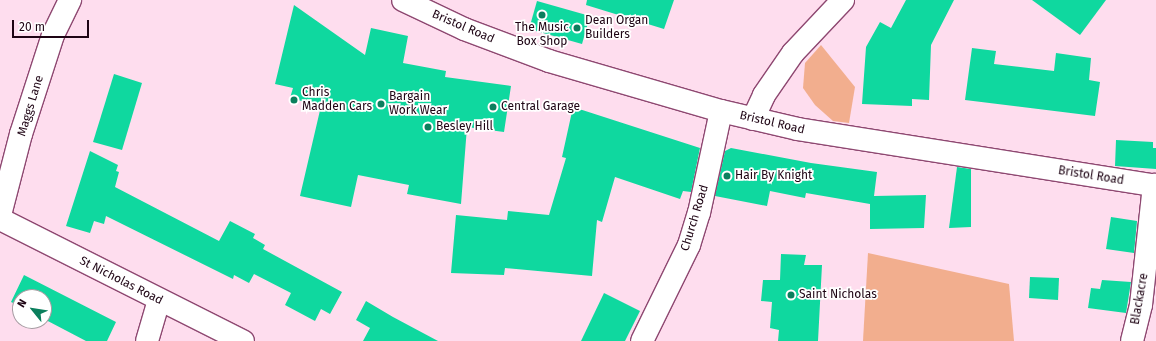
<!DOCTYPE html>
<style>
body{margin:0}
#map{position:relative;width:1156px;height:341px;overflow:hidden;background:#feddee;font-family:"Fira Sans",sans-serif}
div>[style]{position:absolute}
[style*='--x']{left:calc(var(--x)*1px);top:calc(var(--y)*1px);width:calc(var(--w)*1px);rotate:calc(var(--a)*1deg)}
.green>*{inset:0;background:#f2ae8e}
.building>*{inset:0;background:#0fd89f}
.roads{filter:drop-shadow(1px 0 #8e4871) drop-shadow(-1px 0 #8e4871) drop-shadow(0 1px #8e4871) drop-shadow(0 -1px #8e4871)}
.minor>*{height:22px;margin:-11px;padding:0 11px;transform-origin:11px;border-radius:11px;background:#fff}
.trunk>*{height:22px;margin:-11px;padding:0 11px;transform-origin:11px;border-radius:11px;background:#fff}
.dots>*{width:11px;height:11px;translate:-50% -50%;box-sizing:border-box;border:2px solid #fff;border-radius:50%}
span{translate:-50% -50%;white-space:nowrap;text-align:center;line-height:1.15;-webkit-text-stroke:3.5px #fff;paint-order:stroke}
.poi-label{font-size:12px;color:#1e0414}
.left{translate:0 -50%;text-align:left}
.street-label{font-size:12px;color:#1e0414}
.north{position:absolute;left:12px;top:289px;width:40px;height:40px;box-sizing:border-box;background:#fff;border:1px solid #a59ba1;border-radius:50%;rotate:300deg;font-size:11px;font-weight:700;line-height:16px;text-align:center;color:#1e0414}
.north::after{content:'';display:block;margin:auto;width:14px;height:18px;background:#0b7f5d;clip-path:polygon(50% 0,100% 100%,50% 72%,0 100%)}
.scale{position:absolute;left:12px;top:20px;width:77px;height:18px;box-sizing:border-box;border:2px solid #1e0414;border-top:0;padding-left:5px;font-size:12px;line-height:14px;white-space:nowrap;color:#1e0414;-webkit-text-stroke:3px #fff;paint-order:stroke}
</style>
<div id="map">
<div class="green">
<i style="clip-path:polygon(821px 45px,855px 87px,849px 123px,833px 121px,815px 105px,803px 88px,805px 63px)"></i>
<i style="clip-path:polygon(868px 253px,1009px 284px,1014px 341px,863px 341px)"></i>
</div>
<div class="building">
<i style="clip-path:polygon(587px 0,674px 0,664px 29px,586px 5px)"></i>
<i style="clip-path:polygon(906px 0,954px 0,931px 45px,929px 100px,912px 99px,912px 106px,862px 104px,866px 47px,880px 22px,891px 28px)"></i>
<i style="clip-path:polygon(1032px 0,1106px 0,1080px 35px)"></i>
<i style="clip-path:polygon(537px 1px,590px 16px,582px 44px,529px 29px)"></i>
<i style="clip-path:polygon(294px 5px,365px 55px,371px 28px,408px 36px,403px 63px,446px 71px,445px 77px,511px 86px,504px 132px,467px 127px,461px 204px,407px 194px,409px 185px,358px 175px,351px 207px,300px 196px,321px 106px,290px 98px,293px 88px,275px 84px)"></i>
<i style="clip-path:polygon(972px 48px,996px 51px,994px 64px,1054px 71px,1056px 53px,1091px 58px,1089px 80px,1100px 82px,1095px 116px,965px 100px)"></i>
<i style="clip-path:polygon(114px 74px,142px 83px,122px 150px,93px 142px)"></i>
<i style="clip-path:polygon(573px 107px,700px 148px,691px 192px,683px 191px,680px 199px,615px 177px,602px 222px,597px 220px,592px 276px,505px 268px,504px 275px,451px 273px,456px 215px,507px 220px,508px 211px,549px 215px,566px 158px,562px 157px)"></i>
<i style="clip-path:polygon(1116px 140px,1153px 142px,1153px 148px,1156px 148px,1156px 169px,1115px 166px)"></i>
<i style="clip-path:polygon(731px 148px,811px 163px,877px 172px,874px 196px,926px 195px,924px 228px,870px 229px,870px 204px,806px 193px,805px 198px,770px 191px,767px 206px,715px 196px,725px 151px)"></i>
<i style="clip-path:polygon(90px 151px,118px 165px,116px 171px,119px 172px,115px 187px,219px 241px,230px 221px,255px 234px,253px 238px,265px 245px,263px 249px,342px 292px,330px 314px,321px 309px,315px 321px,285px 305px,291px 293px,254px 274px,249px 283px,234px 275px,233px 279px,106px 216px,104px 224px,94px 221px,90px 233px,66px 226px)"></i>
<i style="clip-path:polygon(957px 167px,971px 169px,971px 227px,949px 228px)"></i>
<i style="clip-path:polygon(1111px 217px,1137px 221px,1134px 253px,1106px 249px)"></i>
<i style="clip-path:polygon(781px 254px,806px 255px,804px 265px,822px 265px,818px 341px,778px 341px,779px 330px,770px 328px,772px 302px,761px 301px,763px 280px,780px 280px)"></i>
<i style="clip-path:polygon(24px 275px,116px 322px,107px 341px,86px 341px,44px 319px,44px 297px,20px 297px,20px 306px,11px 302px)"></i>
<i style="clip-path:polygon(1030px 277px,1059px 278px,1058px 300px,1029px 298px)"></i>
<i style="clip-path:polygon(1102px 280px,1131px 282px,1126px 313px,1088px 308px,1091px 288px,1100px 289px)"></i>
<i style="clip-path:polygon(604px 293px,640px 311px,625px 341px,581px 341px)"></i>
<i style="clip-path:polygon(366px 301px,393px 317px,438px 341px,363px 341px,370px 328px,356px 320px)"></i>
</div>
<div class="roads">
<div class="minor">
<i style="--x:753;--y:119;--w:26;--a:-65"></i>
<i style="--x:764;--y:95;--w:51;--a:-55.4"></i>
<i style="--x:793;--y:53;--w:73;--a:-46.7"></i>
<i style="--x:0;--y:215;--w:84;--a:-75.5"></i>
<i style="--x:21;--y:134;--w:104;--a:-72.1"></i>
<i style="--x:53;--y:35;--w:39;--a:-64"></i>
<i style="--x:0;--y:219;--w:272;--a:26.7"></i>
<i style="--x:147;--y:341;--w:43;--a:-73.7"></i>
<i style="--x:642;--y:341;--w:107;--a:-63.9"></i>
<i style="--x:689;--y:245;--w:34;--a:-73"></i>
<i style="--x:699;--y:213;--w:104;--a:-77.8"></i>
<i style="--x:1132;--y:341;--w:37;--a:-76"></i>
<i style="--x:1141;--y:305;--w:121;--a:-83.8"></i>
</div>
<div class="trunk">
<i style="--x:403;--y:0;--w:68;--a:25.4"></i>
<i style="--x:464;--y:29;--w:91;--a:20.6"></i>
<i style="--x:549;--y:61;--w:179;--a:16.2"></i>
<i style="--x:721;--y:111;--w:79;--a:13.2"></i>
<i style="--x:798;--y:129;--w:363;--a:9"></i>
</div>
</div>
<div class="dots">
<i style="left:542px;top:15px;background:#0b7f5d"></i>
<i style="left:577px;top:28px;background:#0b7f5d"></i>
<i style="left:294px;top:100px;background:#0b7f5d"></i>
<i style="left:381px;top:104px;background:#0b7f5d"></i>
<i style="left:493px;top:107px;background:#0b7f5d"></i>
<i style="left:428px;top:127px;background:#0b7f5d"></i>
<i style="left:727px;top:176px;background:#0b7f5d"></i>
<i style="left:791px;top:295px;background:#0b7f5d"></i>
</div>
<div class="poi-label">
<span class="left" style="left:585px;top:28px">Dean Organ<br>Builders</span>
<span style="left:542px;top:35px">The Music<br>Box Shop</span>
<span class="left" style="left:302px;top:100px">Chris<br>Madden Cars</span>
<span class="left" style="left:389px;top:104px">Bargain<br>Work Wear</span>
<span class="left" style="left:501px;top:107px">Central Garage</span>
<span class="left" style="left:436px;top:127px">Besley Hill</span>
<span class="left" style="left:735px;top:176px">Hair By Knight</span>
<span class="left" style="left:799px;top:295px">Saint Nicholas</span>
</div>
<div class="street-label">
<span style="left:463px;top:27px;rotate:23deg">Bristol Road</span>
<span style="left:31px;top:106px;rotate:-73deg">Maggs Lane</span>
<span style="left:772px;top:123px;rotate:13deg">Bristol Road</span>
<span style="left:1091px;top:176px;rotate:9deg">Bristol Road</span>
<span style="left:695px;top:218px;rotate:-73deg">Church Road</span>
<span style="left:121px;top:281px;rotate:27deg">St Nicholas Road</span>
<span style="left:1140px;top:299px;rotate:-80deg">Blackacre</span>
</div>
<div class="north">N</div>
<div class="scale">20 m</div>
</div>
